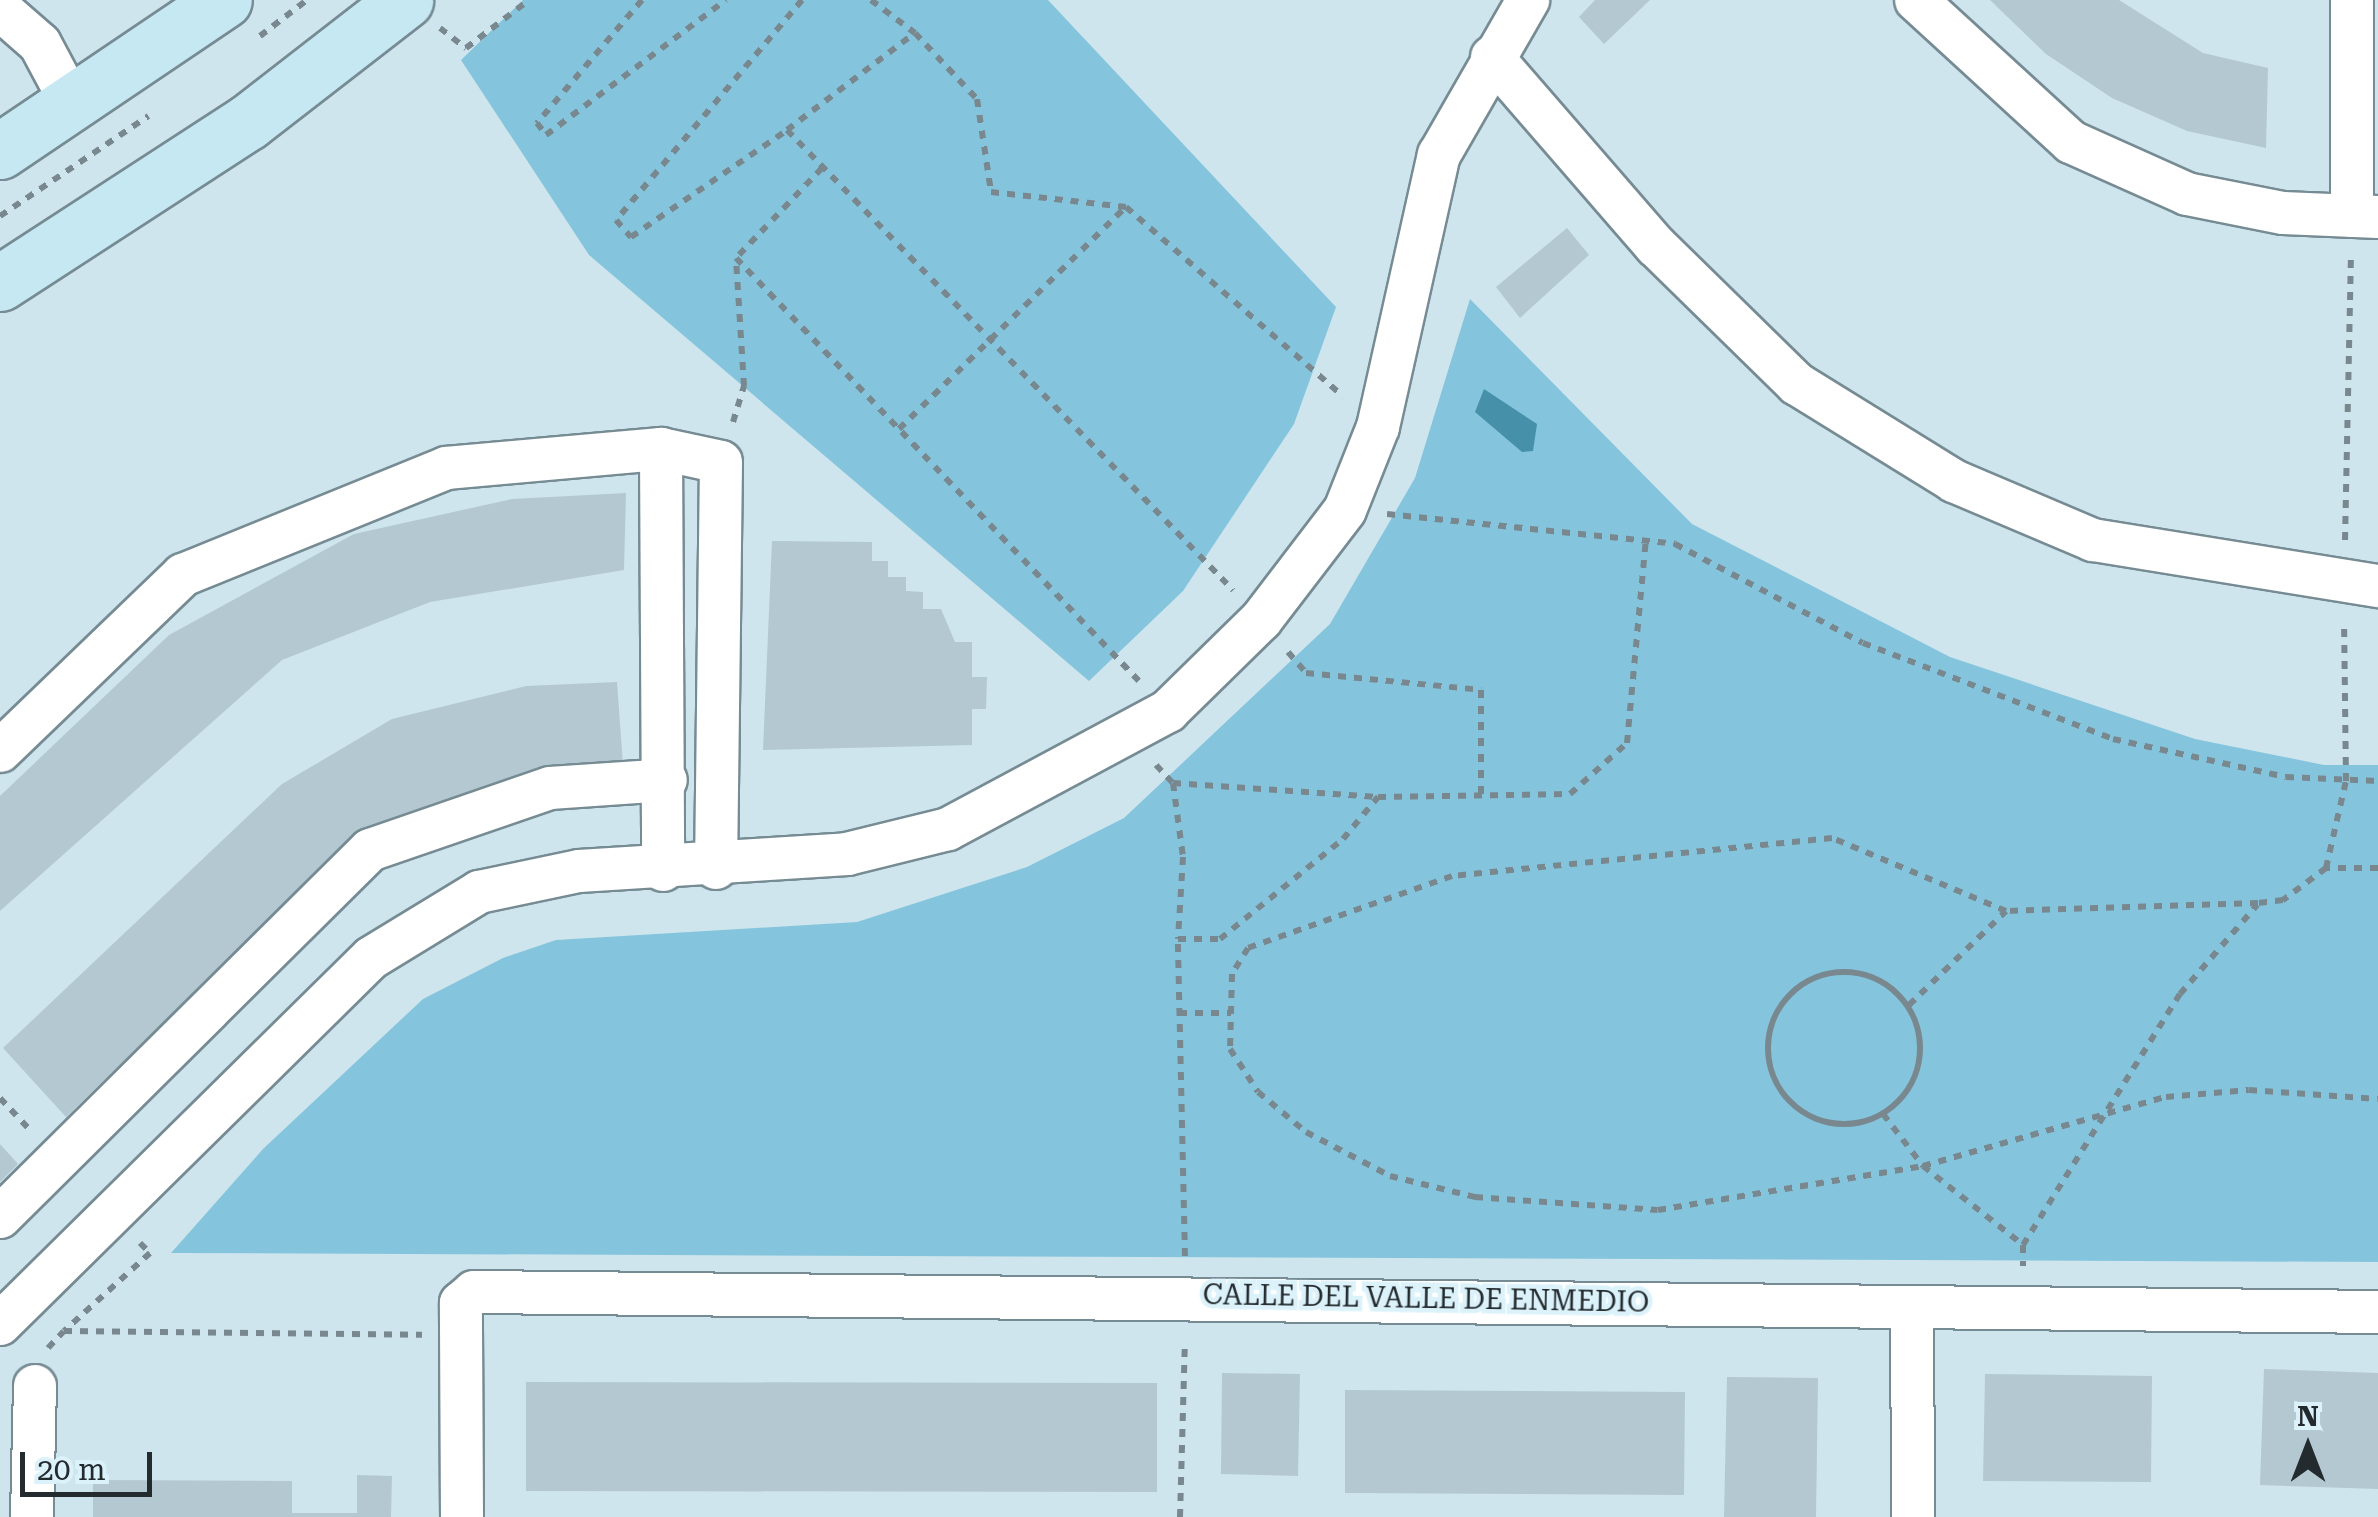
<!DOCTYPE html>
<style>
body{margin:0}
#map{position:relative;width:2378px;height:1517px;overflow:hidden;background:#cfe5ed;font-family:"Roboto Serif",serif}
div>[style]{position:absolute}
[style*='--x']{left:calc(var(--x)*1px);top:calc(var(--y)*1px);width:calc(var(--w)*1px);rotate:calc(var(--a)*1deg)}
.green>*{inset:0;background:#84c5dd}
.water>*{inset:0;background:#4790a9}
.building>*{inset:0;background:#b3c8d1}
.path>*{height:6px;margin-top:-3px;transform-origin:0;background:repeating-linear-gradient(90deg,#79888e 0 8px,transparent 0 16px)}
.path>.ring{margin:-3px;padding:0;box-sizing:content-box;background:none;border:6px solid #79888e;border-radius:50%}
.roads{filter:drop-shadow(2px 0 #768b93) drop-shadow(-2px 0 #768b93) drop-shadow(0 2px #768b93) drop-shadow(0 -2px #768b93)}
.street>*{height:42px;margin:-21px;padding:0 21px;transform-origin:21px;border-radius:21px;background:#fff}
.secondary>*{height:55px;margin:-27.5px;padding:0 27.5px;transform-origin:27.5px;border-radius:27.5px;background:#c5e8f3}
span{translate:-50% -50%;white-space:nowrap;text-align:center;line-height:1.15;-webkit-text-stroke:9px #dcf2fb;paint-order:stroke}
.street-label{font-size:28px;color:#232b2e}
.north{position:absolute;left:2258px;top:1397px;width:100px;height:100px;-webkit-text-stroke:8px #dcf2fb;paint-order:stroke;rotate:0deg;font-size:28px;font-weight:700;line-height:40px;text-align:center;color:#232b2e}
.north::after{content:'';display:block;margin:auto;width:35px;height:45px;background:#232b2e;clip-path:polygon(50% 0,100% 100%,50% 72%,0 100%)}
.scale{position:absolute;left:20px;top:1452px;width:132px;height:45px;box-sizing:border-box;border:5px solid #232b2e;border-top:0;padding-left:12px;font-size:30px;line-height:35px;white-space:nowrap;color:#232b2e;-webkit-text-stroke:8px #dcf2fb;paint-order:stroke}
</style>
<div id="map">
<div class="green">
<i style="clip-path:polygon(523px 0,1048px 0,1336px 307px,1294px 424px,1183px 591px,1089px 681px,589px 255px,461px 60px)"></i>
<i style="clip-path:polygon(1470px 299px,1692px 524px,1950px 657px,2195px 739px,2324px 765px,2378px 765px,2378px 1262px,171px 1253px,263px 1149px,423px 999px,503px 958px,556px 940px,857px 922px,1027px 867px,1124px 818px,1330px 624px,1415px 478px)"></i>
</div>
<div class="water">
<i style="clip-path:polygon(1484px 389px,1537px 424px,1533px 451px,1522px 452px,1475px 412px)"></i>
</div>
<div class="building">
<i style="clip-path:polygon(1595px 0,1650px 0,1604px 44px,1579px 17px)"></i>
<i style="clip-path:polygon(1990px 0,2119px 0,2203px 53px,2268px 68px,2266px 148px,2187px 131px,2112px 98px,2046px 54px)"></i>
<i style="clip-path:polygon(1567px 228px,1589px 255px,1520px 318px,1496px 287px)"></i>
<i style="clip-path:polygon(626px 493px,624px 570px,430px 602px,282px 660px,0 911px,0 796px,169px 635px,354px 534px,512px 499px)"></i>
<i style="clip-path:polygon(772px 541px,872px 542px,872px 561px,888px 561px,888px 577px,906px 577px,906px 591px,923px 592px,923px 609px,941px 609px,955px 642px,972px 642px,972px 677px,987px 677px,986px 709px,972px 709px,972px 745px,763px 750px)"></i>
<i style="clip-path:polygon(617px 682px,623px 765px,495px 783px,353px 838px,66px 1117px,3px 1048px,282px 784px,392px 719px,526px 686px)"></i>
<i style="clip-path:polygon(0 1144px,18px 1164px,0 1182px)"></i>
<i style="clip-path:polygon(2264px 1369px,2378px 1373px,2378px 1489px,2260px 1485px)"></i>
<i style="clip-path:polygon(1222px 1373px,1300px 1374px,1298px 1476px,1221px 1474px)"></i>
<i style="clip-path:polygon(1985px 1374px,2152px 1376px,2151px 1482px,1983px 1481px)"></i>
<i style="clip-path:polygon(1727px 1377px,1818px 1378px,1816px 1517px,1724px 1517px)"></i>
<i style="clip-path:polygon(526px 1382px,1157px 1383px,1157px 1492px,526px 1491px)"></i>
<i style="clip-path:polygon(1345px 1390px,1685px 1392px,1684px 1495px,1345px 1493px)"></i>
<i style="clip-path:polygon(357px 1475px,392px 1476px,391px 1517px,93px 1517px,93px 1480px,292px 1481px,292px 1513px,357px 1513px)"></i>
</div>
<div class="path">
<i style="--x:642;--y:0;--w:162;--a:130.5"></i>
<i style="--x:537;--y:123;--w:15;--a:53"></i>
<i style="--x:546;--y:135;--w:225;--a:-36.9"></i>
<i style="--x:802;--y:0;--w:288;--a:130.2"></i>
<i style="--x:616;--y:220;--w:23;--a:49"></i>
<i style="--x:631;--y:237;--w:189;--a:-34.4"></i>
<i style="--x:787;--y:130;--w:641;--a:45.89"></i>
<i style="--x:871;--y:0;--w:55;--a:36.9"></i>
<i style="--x:440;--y:28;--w:33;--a:38"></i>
<i style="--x:466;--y:48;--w:79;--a:-37.3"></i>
<i style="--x:260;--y:36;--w:59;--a:-37.5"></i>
<i style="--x:787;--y:130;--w:161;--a:-37.2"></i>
<i style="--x:915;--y:33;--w:91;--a:46.8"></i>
<i style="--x:977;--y:99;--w:94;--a:81.4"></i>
<i style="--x:991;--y:192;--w:136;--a:6.3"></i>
<i style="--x:1126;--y:207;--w:288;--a:41.1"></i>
<i style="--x:822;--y:168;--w:124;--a:133.7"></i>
<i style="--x:736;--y:258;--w:584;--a:46.39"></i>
<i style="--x:0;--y:216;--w:179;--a:-34"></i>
<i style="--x:733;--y:422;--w:38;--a:-73"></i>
<i style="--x:744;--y:386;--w:128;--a:-93.6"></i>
<i style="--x:899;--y:429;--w:318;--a:-44.4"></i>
<i style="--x:1387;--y:514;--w:290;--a:5.9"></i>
<i style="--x:1675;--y:544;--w:212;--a:27.8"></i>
<i style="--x:1863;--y:643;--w:268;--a:21"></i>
<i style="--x:2113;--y:739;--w:177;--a:12.4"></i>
<i style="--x:2286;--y:777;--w:92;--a:2.5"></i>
<i style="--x:2345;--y:540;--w:282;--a:-88.8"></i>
<i style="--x:1288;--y:652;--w:28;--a:49"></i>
<i style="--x:1306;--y:673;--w:176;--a:5.5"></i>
<i style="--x:1481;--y:690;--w:105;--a:90"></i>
<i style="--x:1156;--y:765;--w:25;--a:47"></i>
<i style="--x:1173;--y:783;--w:205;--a:3.9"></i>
<i style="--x:1378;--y:797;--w:192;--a:-0.9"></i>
<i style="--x:1570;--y:794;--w:76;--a:-41.8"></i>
<i style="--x:1627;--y:743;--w:205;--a:-84.7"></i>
<i style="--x:1173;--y:783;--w:75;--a:82.3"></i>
<i style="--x:1183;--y:857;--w:82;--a:93.5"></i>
<i style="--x:2326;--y:868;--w:89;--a:-77.1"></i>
<i style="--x:2346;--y:781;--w:158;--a:-90.7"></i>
<i style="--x:2378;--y:868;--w:52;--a:180"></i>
<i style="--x:2326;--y:868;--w:54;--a:143.3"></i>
<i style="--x:2283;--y:900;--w:25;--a:173"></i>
<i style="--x:2258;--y:903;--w:252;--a:178.2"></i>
<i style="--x:2006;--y:911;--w:189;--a:-157.2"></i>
<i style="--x:1832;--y:838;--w:382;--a:174.3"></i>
<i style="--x:1452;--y:876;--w:216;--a:160.6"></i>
<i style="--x:1248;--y:948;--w:31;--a:122"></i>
<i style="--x:1232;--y:974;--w:75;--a:91.5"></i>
<i style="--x:1230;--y:1049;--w:51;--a:56.9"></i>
<i style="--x:1258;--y:1092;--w:62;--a:39.8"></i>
<i style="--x:1306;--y:1132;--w:95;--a:27.6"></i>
<i style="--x:1390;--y:1176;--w:88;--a:13.9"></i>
<i style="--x:1475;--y:1197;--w:183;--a:4.1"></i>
<i style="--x:1658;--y:1210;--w:269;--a:-9.4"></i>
<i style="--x:1923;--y:1166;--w:253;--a:-15.9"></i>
<i style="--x:2166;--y:1097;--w:83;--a:-4.8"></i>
<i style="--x:2249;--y:1090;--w:129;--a:4"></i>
<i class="ring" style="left:1768px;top:972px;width:146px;height:146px"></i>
<i style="--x:1909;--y:1005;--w:135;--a:-44.1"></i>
<i style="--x:1179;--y:1013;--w:52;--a:0"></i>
<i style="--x:0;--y:1098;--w:44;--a:46.8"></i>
<i style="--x:1883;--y:1114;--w:66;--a:52.4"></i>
<i style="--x:1923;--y:1166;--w:127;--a:38.3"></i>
<i style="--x:2023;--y:1245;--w:21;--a:90"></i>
<i style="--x:140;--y:1243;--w:14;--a:45"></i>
<i style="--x:150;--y:1253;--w:116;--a:137.8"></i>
<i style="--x:64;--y:1331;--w:358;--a:0.6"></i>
<i style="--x:2023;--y:1245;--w:296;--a:-58"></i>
<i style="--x:2180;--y:994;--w:118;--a:-49.1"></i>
<i style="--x:1185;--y:1256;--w:317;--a:-91.3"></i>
<i style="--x:1178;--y:939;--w:42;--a:0"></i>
<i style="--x:1220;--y:939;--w:159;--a:-39.1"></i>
<i style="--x:1343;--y:839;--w:55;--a:-50.2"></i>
<i style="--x:48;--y:1348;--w:23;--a:-47"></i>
<i style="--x:1180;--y:1517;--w:174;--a:-88.4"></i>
</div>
<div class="roads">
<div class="street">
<i style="--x:1916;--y:0;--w:210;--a:42.5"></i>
<i style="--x:2071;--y:142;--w:127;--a:24.1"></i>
<i style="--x:2187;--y:194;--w:98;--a:11.2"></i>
<i style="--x:2283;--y:213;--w:95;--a:2.4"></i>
<i style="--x:0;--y:9;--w:53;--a:41.2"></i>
<i style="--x:40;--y:44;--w:68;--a:61.9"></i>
<i style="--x:1492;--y:57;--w:250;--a:49.1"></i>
<i style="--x:1656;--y:246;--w:197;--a:44.4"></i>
<i style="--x:1797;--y:384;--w:185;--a:31.7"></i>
<i style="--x:1954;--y:481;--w:151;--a:23"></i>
<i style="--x:2093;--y:540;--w:289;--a:9.2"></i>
<i style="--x:2352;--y:216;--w:216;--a:-90"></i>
<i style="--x:661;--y:449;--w:421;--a:89.7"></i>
<i style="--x:0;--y:751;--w:254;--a:-43.9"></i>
<i style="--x:183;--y:575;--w:284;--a:-22.1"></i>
<i style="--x:446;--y:468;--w:216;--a:-5.1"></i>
<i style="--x:661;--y:449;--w:61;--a:12.2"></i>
<i style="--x:721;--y:462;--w:406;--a:90.7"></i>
<i style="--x:0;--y:1217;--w:521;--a:-44.77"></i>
<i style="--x:370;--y:850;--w:190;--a:-19"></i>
<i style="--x:550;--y:788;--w:116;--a:-3.9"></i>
<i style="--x:1912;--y:1309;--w:208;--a:89.7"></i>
<i style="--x:0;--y:1324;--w:521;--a:-44.61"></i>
<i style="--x:371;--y:958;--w:127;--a:-31.4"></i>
<i style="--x:479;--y:892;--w:102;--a:-11.9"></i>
<i style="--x:579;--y:871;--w:269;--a:-3.6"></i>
<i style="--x:847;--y:854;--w:104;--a:-13.9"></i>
<i style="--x:948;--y:829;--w:250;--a:-28.2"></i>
<i style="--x:1168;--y:711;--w:130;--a:-44.4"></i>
<i style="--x:1261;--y:620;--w:138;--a:-52.6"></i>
<i style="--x:1345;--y:510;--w:89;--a:-68.3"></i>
<i style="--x:1378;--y:427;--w:279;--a:-77.4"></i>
<i style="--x:1439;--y:155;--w:179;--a:-60.1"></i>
<i style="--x:32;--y:1517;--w:131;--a:-88.7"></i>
<i style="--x:462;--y:1517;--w:214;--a:-90.3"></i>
<i style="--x:461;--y:1303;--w:17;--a:-40"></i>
<i style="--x:474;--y:1292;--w:1904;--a:0.6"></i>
</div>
<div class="secondary">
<i style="--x:0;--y:151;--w:270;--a:-34"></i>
<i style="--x:0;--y:283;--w:296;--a:-33"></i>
<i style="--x:248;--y:122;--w:199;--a:-37.8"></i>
</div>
</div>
<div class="street-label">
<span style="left:1426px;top:1299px;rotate:1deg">CALLE DEL VALLE DE ENMEDIO</span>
</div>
<div class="north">N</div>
<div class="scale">20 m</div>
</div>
